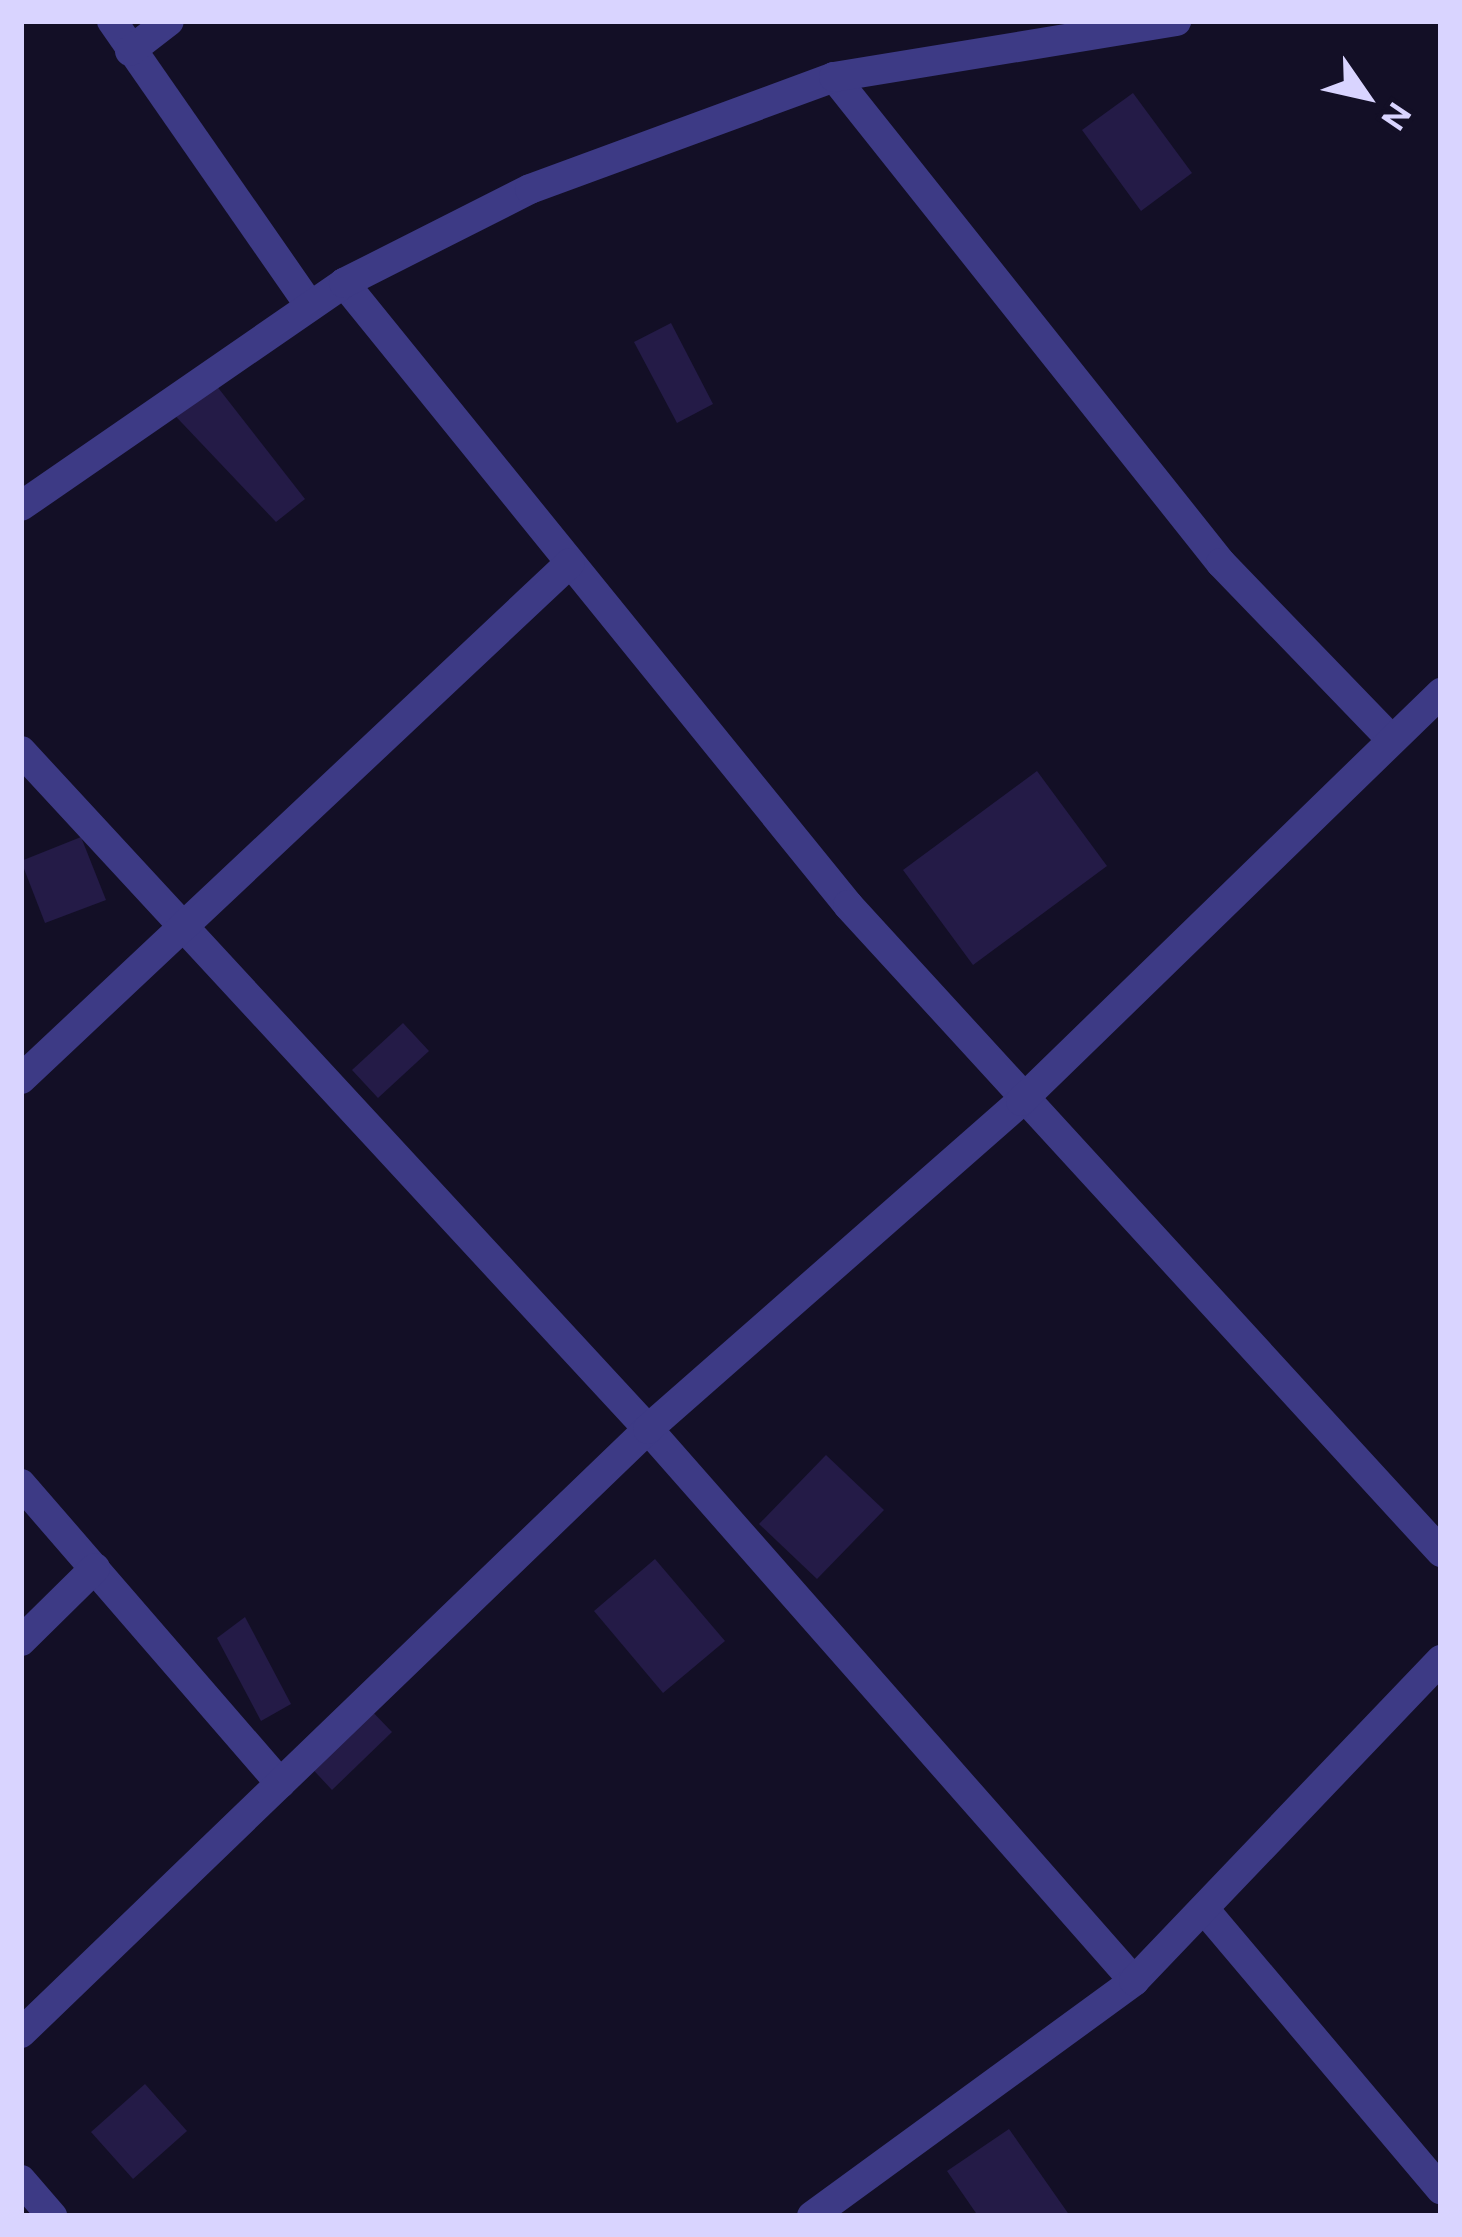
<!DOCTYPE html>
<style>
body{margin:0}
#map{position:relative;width:1462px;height:2237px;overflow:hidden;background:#130f26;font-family:"DM Sans",sans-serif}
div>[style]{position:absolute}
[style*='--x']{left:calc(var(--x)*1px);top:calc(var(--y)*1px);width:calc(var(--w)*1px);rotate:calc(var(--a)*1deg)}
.building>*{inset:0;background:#241b47}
.minor>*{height:30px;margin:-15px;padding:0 15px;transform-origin:15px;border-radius:15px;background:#3d3a85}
span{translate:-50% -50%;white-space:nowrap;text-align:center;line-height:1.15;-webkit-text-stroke:10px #130f26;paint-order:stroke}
.frame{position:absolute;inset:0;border:24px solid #d9d4ff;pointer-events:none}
.north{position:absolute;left:1306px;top:36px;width:120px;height:120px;-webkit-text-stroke:9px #130f26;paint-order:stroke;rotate:124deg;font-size:33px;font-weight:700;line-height:48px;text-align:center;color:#d9d4ff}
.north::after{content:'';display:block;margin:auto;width:42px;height:54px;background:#d9d4ff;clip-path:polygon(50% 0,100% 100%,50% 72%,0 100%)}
</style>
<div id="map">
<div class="building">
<i style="clip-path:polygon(1133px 93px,1192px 173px,1141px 211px,1082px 130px)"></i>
<i style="clip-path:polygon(671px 323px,713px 404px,677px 423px,634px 342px)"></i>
<i style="clip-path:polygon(205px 371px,305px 499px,276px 522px,164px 404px)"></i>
<i style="clip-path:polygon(1037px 771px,1107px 866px,973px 965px,903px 870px)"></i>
<i style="clip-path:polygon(81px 837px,106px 900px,45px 923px,21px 861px)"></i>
<i style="clip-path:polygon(403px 1023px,429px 1051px,378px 1098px,352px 1070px)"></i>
<i style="clip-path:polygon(826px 1455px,884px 1510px,817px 1579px,759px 1524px)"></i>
<i style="clip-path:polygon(655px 1559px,725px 1641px,663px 1693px,594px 1611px)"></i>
<i style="clip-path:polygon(245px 1617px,291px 1704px,261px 1721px,217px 1638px)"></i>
<i style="clip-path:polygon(366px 1705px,392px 1732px,332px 1790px,306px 1762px)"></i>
<i style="clip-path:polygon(145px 2084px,187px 2131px,133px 2179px,91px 2132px)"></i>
<i style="clip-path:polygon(1009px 2129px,1070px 2216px,978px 2216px,947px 2171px)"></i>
</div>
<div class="minor">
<i style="--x:112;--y:21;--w:347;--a:55.2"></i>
<i style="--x:130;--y:51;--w:49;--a:-37.6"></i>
<i style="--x:834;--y:77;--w:621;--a:51.47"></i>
<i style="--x:1221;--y:563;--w:245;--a:46"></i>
<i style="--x:344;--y:283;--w:801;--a:50.98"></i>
<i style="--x:848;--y:905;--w:878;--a:47.49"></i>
<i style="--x:21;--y:506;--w:393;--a:-34.6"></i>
<i style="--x:344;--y:283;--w:208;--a:-26.8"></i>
<i style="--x:530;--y:189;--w:324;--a:-20.2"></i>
<i style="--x:834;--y:77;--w:347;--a:-9.3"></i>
<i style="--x:21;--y:751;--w:923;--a:47.24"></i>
<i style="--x:648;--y:1429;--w:735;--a:48.64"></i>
<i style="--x:21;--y:1079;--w:753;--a:-43.23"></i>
<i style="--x:21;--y:1484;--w:396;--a:49.1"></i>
<i style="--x:21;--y:1641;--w:104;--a:-44.6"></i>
<i style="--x:1204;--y:1909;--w:367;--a:49.8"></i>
<i style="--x:21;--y:2033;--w:871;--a:-43.93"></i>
<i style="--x:648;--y:1429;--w:497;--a:-41.3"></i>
<i style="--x:1021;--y:1101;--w:586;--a:-44.17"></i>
<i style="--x:21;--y:2180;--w:48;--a:49.3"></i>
<i style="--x:812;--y:2216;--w:399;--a:-36.1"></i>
<i style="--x:1134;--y:1981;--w:444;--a:-46.3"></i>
</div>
<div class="frame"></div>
<div class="north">N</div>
</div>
